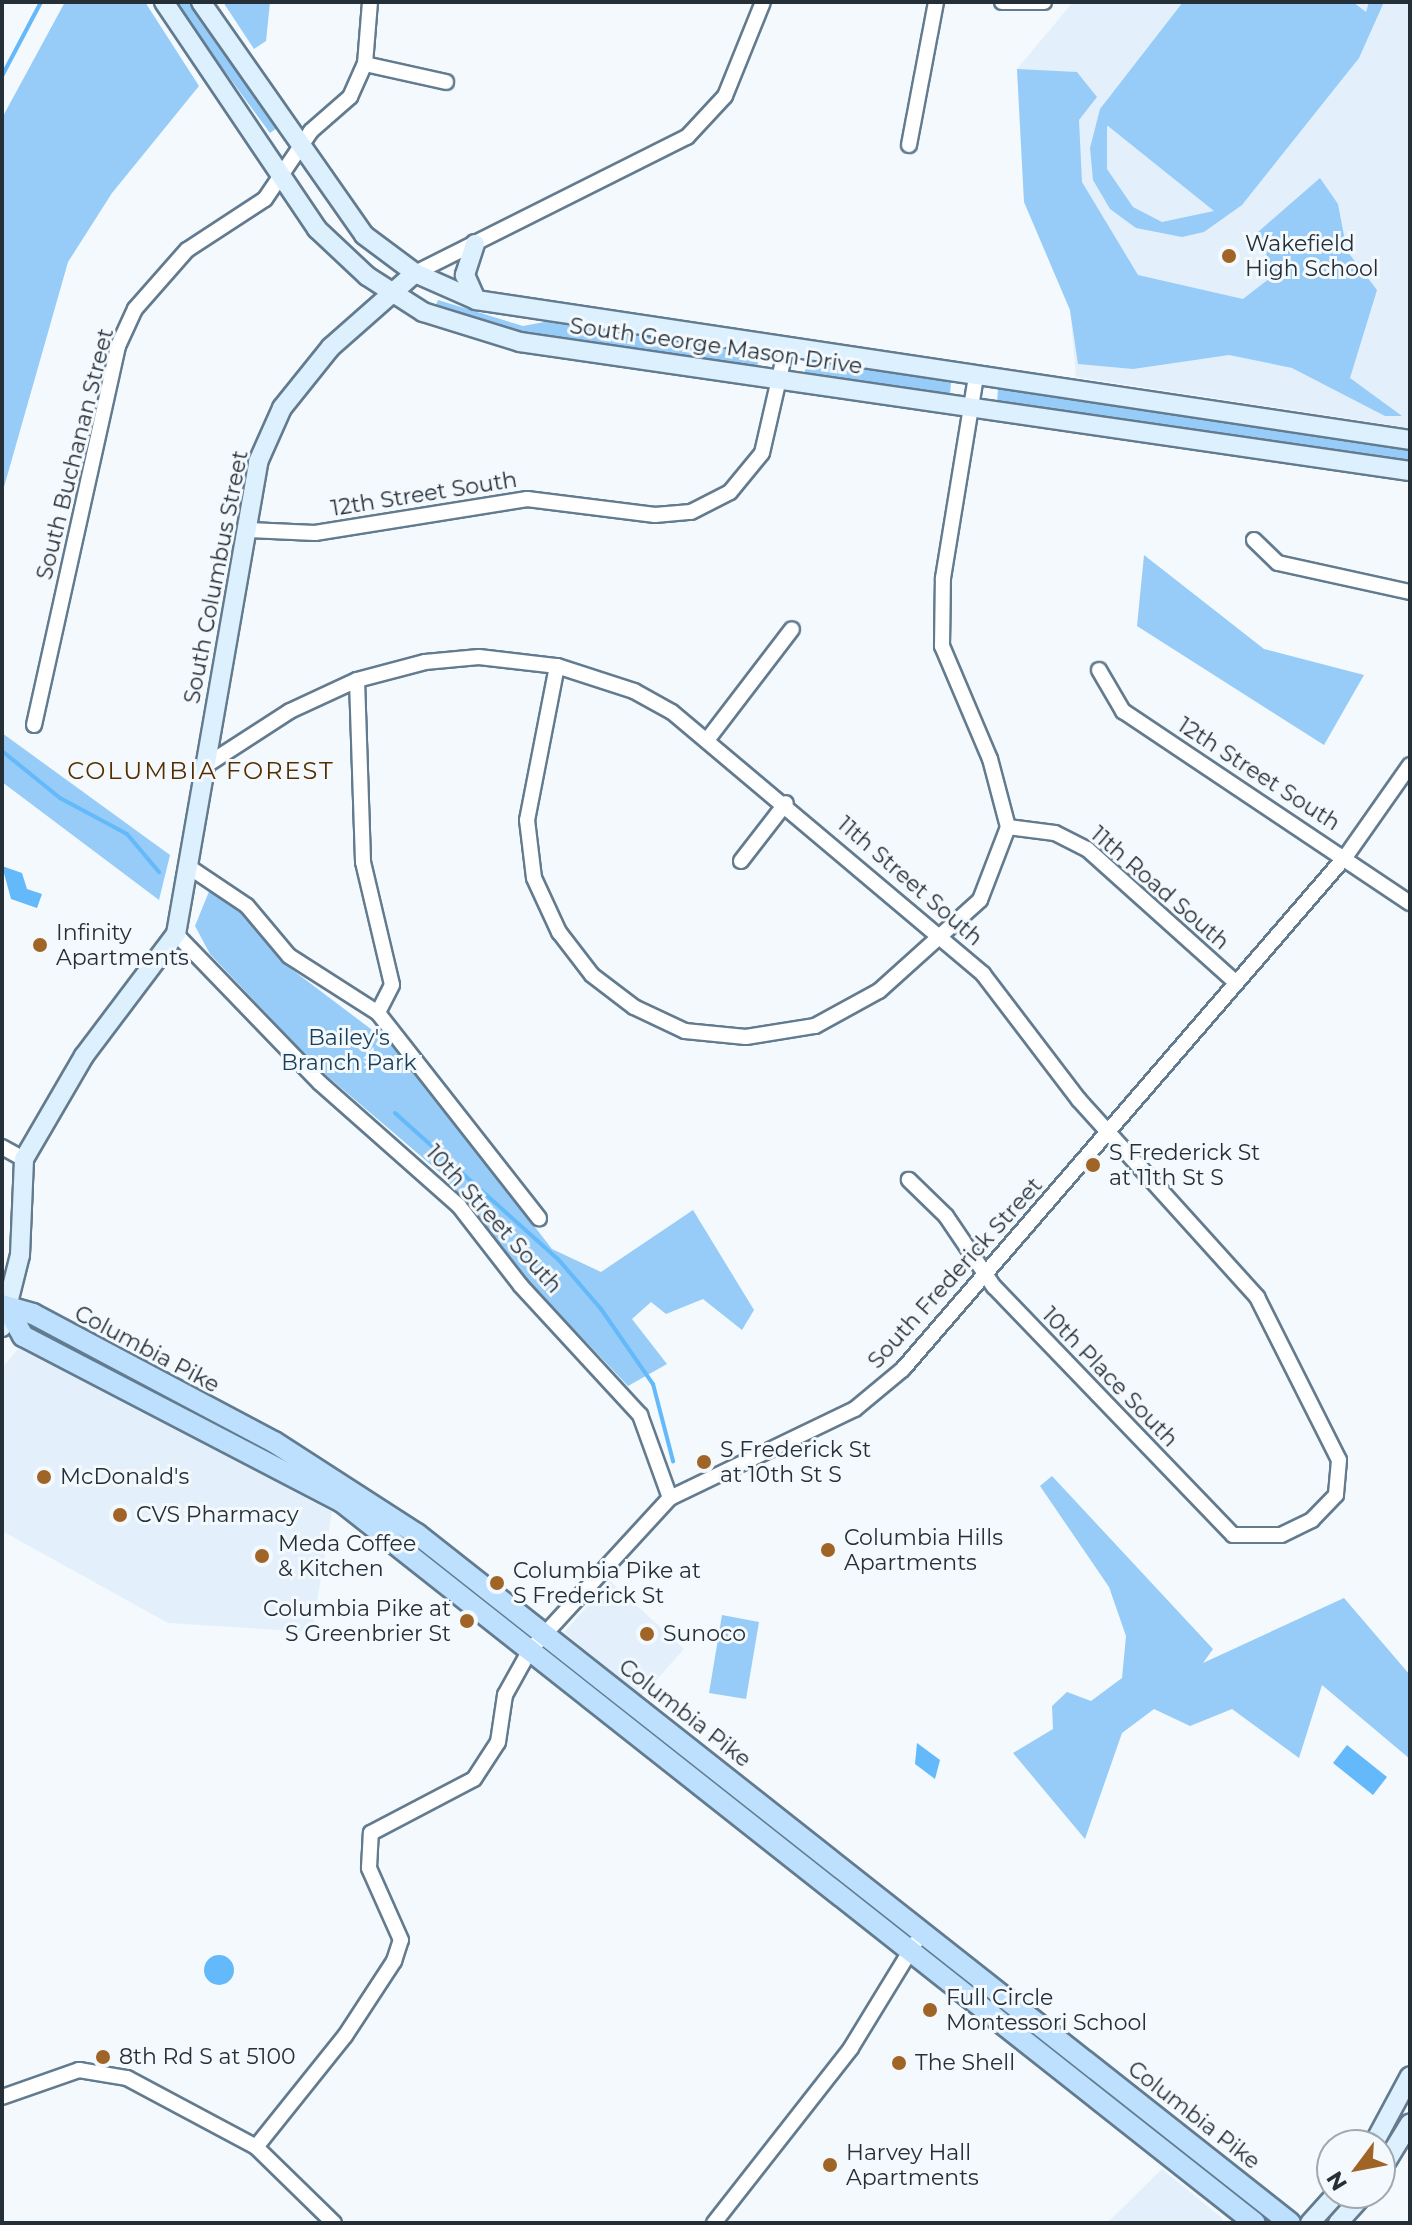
<!DOCTYPE html>
<style>
body{margin:0}
#map{position:relative;width:1412px;height:2225px;overflow:hidden;background:#f3f9fd;font-family:Montserrat,sans-serif}
div>[style]{position:absolute}
[style*='--x']{left:calc(var(--x)*1px);top:calc(var(--y)*1px);width:calc(var(--w)*1px);rotate:calc(var(--a)*1deg)}
.built>*{inset:0;background:#e3f0fc}
.green>*{inset:0;background:#96ccf7}
.water>*{inset:0;background:#63b9f9}
.round{border-radius:50%}
.stream>*{height:4px;margin:-2px;padding:0 2px;transform-origin:2px;border-radius:2px;background:#63b9f9}
.roads{filter:drop-shadow(2px 0 #637b8f) drop-shadow(-2px 0 #637b8f) drop-shadow(0 2px #637b8f) drop-shadow(0 -2px #637b8f)}
.street>*{height:14px;margin:-7px;padding:0 7px;transform-origin:7px;border-radius:7px;background:#fff}
.secondary>*{height:18px;margin:-9px;padding:0 9px;transform-origin:9px;border-radius:9px;background:#ddf0fe}
.primary>*{height:20px;margin:-10px;padding:0 10px;transform-origin:10px;border-radius:10px;background:#bce0fd}
.dots>*{width:22px;height:22px;translate:-50% -50%;box-sizing:border-box;border:4px solid #f3f9fd;border-radius:50%}
span{translate:-50% -50%;white-space:nowrap;text-align:center;line-height:1.15;-webkit-text-stroke:6px #f3f9fd;paint-order:stroke}
.poi-label{font-size:22px;color:#252f38}
.left{translate:0 -50%;text-align:left}
.right{translate:-100% -50%;text-align:right}
.street-label{font-size:22px;color:#252f38}
.park-label{font-size:22px;color:#1a3e58}
.neighbourhood-label{font-size:24px;color:#552e00;letter-spacing:2px}
.frame{position:absolute;inset:0;border:4px solid #252f38;pointer-events:none}
.north{position:absolute;left:1316px;top:2129px;width:80px;height:80px;box-sizing:border-box;background:#f3f9fd;border:2px solid #a1a8ae;border-radius:50%;rotate:238deg;font-size:22px;font-weight:700;line-height:32px;text-align:center;color:#252f38}
.north::after{content:'';display:block;margin:auto;width:28px;height:36px;background:#9f6426;clip-path:polygon(50% 0,100% 100%,50% 72%,0 100%)}
</style>
<div id="map">
<div class="built">
<i style="clip-path:polygon(1073px 2px,1410px 2px,1410px 428px,1076px 377px,1070px 310px,1024px 202px,1017px 69px)"></i>
<i style="clip-path:polygon(21px 1345px,332px 1512px,312px 1632px,168px 1623px,2px 1531px,2px 1368px)"></i>
<i style="clip-path:polygon(610px 1581px,684px 1649px,640px 1698px,564px 1632px)"></i>
<i style="clip-path:polygon(1162px 2169px,1221px 2217px,1224px 2223px,1107px 2223px)"></i>
</div>
<div class="green">
<i style="clip-path:polygon(65px 2px,145px 2px,199px 86px,112px 193px,68px 262px,2px 494px,2px 118px)"></i>
<i style="clip-path:polygon(174px 2px,193px 2px,277px 128px,270px 133px)"></i>
<i style="clip-path:polygon(223px 2px,270px 2px,266px 41px,254px 49px)"></i>
<i style="clip-path:polygon(evenodd,1183px 2px,1353px 2px,1366px 12px,1369px 2px,1384px 2px,1359px 58px,1242px 205px,1204px 232px,1182px 237px,1136px 228px,1110px 209px,1093px 180px,1090px 148px,1100px 109px,1183px 2px,1107px 126px,1108px 126px,1214px 211px,1162px 222px,1133px 207px,1107px 169px,1107px 126px)"></i>
<i style="clip-path:polygon(1017px 69px,1077px 72px,1097px 97px,1079px 120px,1082px 182px,1138px 275px,1243px 299px,1274px 275px,1258px 232px,1320px 178px,1338px 204px,1347px 251px,1377px 290px,1350px 378px,1402px 416px,1385px 416px,1292px 368px,1229px 355px,1133px 369px,1078px 364px,1070px 310px,1024px 202px)"></i>
<i style="clip-path:polygon(438px 300px,523px 326px,550px 321px,760px 353px,757px 368px,511px 332px,435px 307px)"></i>
<i style="clip-path:polygon(807px 361px,951px 381px,950px 396px,804px 375px)"></i>
<i style="clip-path:polygon(998px 389px,1410px 449px,1410px 463px,997px 403px)"></i>
<i style="clip-path:polygon(1144px 555px,1264px 649px,1364px 675px,1324px 745px,1137px 626px)"></i>
<i style="clip-path:polygon(2px 733px,170px 855px,159px 900px,2px 782px)"></i>
<i style="clip-path:polygon(210px 889px,243px 914px,282px 962px,396px 1048px,552px 1249px,601px 1272px,693px 1210px,754px 1310px,742px 1330px,703px 1299px,666px 1314px,651px 1302px,632px 1319px,667px 1364px,628px 1386px,512px 1264px,443px 1175px,319px 1069px,210px 954px,195px 926px)"></i>
<i style="clip-path:polygon(1052px 1476px,1213px 1649px,1203px 1663px,1344px 1598px,1410px 1675px,1410px 1759px,1322px 1685px,1299px 1758px,1232px 1709px,1190px 1726px,1154px 1709px,1122px 1733px,1085px 1839px,1013px 1753px,1053px 1729px,1052px 1706px,1067px 1692px,1091px 1701px,1122px 1678px,1126px 1636px,1109px 1587px,1040px 1486px)"></i>
<i style="clip-path:polygon(722px 1615px,759px 1622px,746px 1699px,709px 1693px)"></i>
</div>
<div class="water">
<i style="clip-path:polygon(2px 866px,22px 873px,27px 889px,42px 894px,37px 908px,11px 899px)"></i>
<i style="clip-path:polygon(917px 1743px,940px 1760px,935px 1779px,915px 1764px)"></i>
<i style="clip-path:polygon(1347px 1745px,1387px 1777px,1373px 1795px,1333px 1763px)"></i>
<i class="round" style="left:204px;top:1955px;width:30px;height:30px"></i>
</div>
<div class="stream">
<i style="--x:2;--y:76;--w:84;--a:-62.2"></i>
<i style="--x:2;--y:751;--w:75;--a:39"></i>
<i style="--x:60;--y:798;--w:76;--a:28.2"></i>
<i style="--x:127;--y:834;--w:50;--a:49.9"></i>
<i style="--x:395;--y:1113;--w:219;--a:41.9"></i>
<i style="--x:558;--y:1259;--w:66;--a:49.3"></i>
<i style="--x:601;--y:1309;--w:91;--a:55.3"></i>
<i style="--x:653;--y:1384;--w:80;--a:75.4"></i>
</div>
<div class="roads">
<div class="street">
<i style="--x:1002;--y:2;--w:42;--a:0"></i>
<i style="--x:365;--y:64;--w:83;--a:12.5"></i>
<i style="--x:909;--y:145;--w:146;--a:-79.3"></i>
<i style="--x:415;--y:273;--w:304;--a:-26.6"></i>
<i style="--x:687;--y:137;--w:56;--a:-47.2"></i>
<i style="--x:725;--y:96;--w:101;--a:-68"></i>
<i style="--x:249;--y:530;--w:66;--a:2.6"></i>
<i style="--x:315;--y:533;--w:215;--a:-9.1"></i>
<i style="--x:527;--y:499;--w:129;--a:7.1"></i>
<i style="--x:655;--y:515;--w:36;--a:-5"></i>
<i style="--x:691;--y:512;--w:44;--a:-27.1"></i>
<i style="--x:730;--y:492;--w:50;--a:-50.6"></i>
<i style="--x:762;--y:453;--w:108;--a:-77.1"></i>
<i style="--x:1254;--y:540;--w:33;--a:44"></i>
<i style="--x:1278;--y:563;--w:135;--a:12.4"></i>
<i style="--x:557;--y:666;--w:157;--a:101"></i>
<i style="--x:527;--y:820;--w:58;--a:83.1"></i>
<i style="--x:534;--y:878;--w:60;--a:65.2"></i>
<i style="--x:559;--y:932;--w:54;--a:52.5"></i>
<i style="--x:592;--y:975;--w:53;--a:37.3"></i>
<i style="--x:634;--y:1007;--w:56;--a:25.2"></i>
<i style="--x:685;--y:1031;--w:61;--a:5.6"></i>
<i style="--x:746;--y:1037;--w:70;--a:-9.1"></i>
<i style="--x:815;--y:1026;--w:73;--a:-28.7"></i>
<i style="--x:879;--y:991;--w:136;--a:-42"></i>
<i style="--x:980;--y:900;--w:78;--a:-69"></i>
<i style="--x:1008;--y:827;--w:70;--a:-104.8"></i>
<i style="--x:990;--y:759;--w:123;--a:-113"></i>
<i style="--x:942;--y:646;--w:68;--a:-89.2"></i>
<i style="--x:943;--y:578;--w:204;--a:-80.7"></i>
<i style="--x:1099;--y:670;--w:48;--a:59.7"></i>
<i style="--x:1123;--y:711;--w:345;--a:33.8"></i>
<i style="--x:357;--y:680;--w:182;--a:88.1"></i>
<i style="--x:363;--y:862;--w:126;--a:76.7"></i>
<i style="--x:392;--y:985;--w:31;--a:117"></i>
<i style="--x:34;--y:725;--w:388;--a:-77.5"></i>
<i style="--x:118;--y:346;--w:41;--a:-65.3"></i>
<i style="--x:135;--y:309;--w:79;--a:-48.6"></i>
<i style="--x:187;--y:250;--w:93;--a:-33.2"></i>
<i style="--x:265;--y:199;--w:82;--a:-55.9"></i>
<i style="--x:311;--y:131;--w:52;--a:-41.1"></i>
<i style="--x:350;--y:97;--w:36;--a:-66"></i>
<i style="--x:365;--y:64;--w:62;--a:-85.4"></i>
<i style="--x:708;--y:739;--w:138;--a:-52.6"></i>
<i style="--x:205;--y:766;--w:101;--a:-32.9"></i>
<i style="--x:290;--y:711;--w:74;--a:-24.8"></i>
<i style="--x:357;--y:680;--w:70;--a:-14.8"></i>
<i style="--x:425;--y:662;--w:54;--a:-5.3"></i>
<i style="--x:479;--y:657;--w:79;--a:6.6"></i>
<i style="--x:557;--y:666;--w:81;--a:18"></i>
<i style="--x:634;--y:691;--w:43;--a:28.9"></i>
<i style="--x:672;--y:712;--w:407;--a:40.1"></i>
<i style="--x:983;--y:974;--w:158;--a:52.7"></i>
<i style="--x:1079;--y:1100;--w:266;--a:47.9"></i>
<i style="--x:1257;--y:1297;--w:182;--a:63.3"></i>
<i style="--x:1339;--y:1460;--w:35;--a:95"></i>
<i style="--x:1336;--y:1495;--w:35;--a:134"></i>
<i style="--x:1312;--y:1520;--w:34;--a:154"></i>
<i style="--x:1281;--y:1535;--w:48;--a:180"></i>
<i style="--x:1233;--y:1535;--w:344;--a:-133.9"></i>
<i style="--x:994;--y:1287;--w:86;--a:-124.1"></i>
<i style="--x:946;--y:1216;--w:52;--a:-135.8"></i>
<i style="--x:1008;--y:827;--w:47;--a:7.3"></i>
<i style="--x:1055;--y:833;--w:36;--a:27"></i>
<i style="--x:1087;--y:849;--w:198;--a:41.9"></i>
<i style="--x:741;--y:861;--w:73;--a:-52.2"></i>
<i style="--x:192;--y:869;--w:66;--a:33.9"></i>
<i style="--x:247;--y:906;--w:65;--a:50"></i>
<i style="--x:289;--y:956;--w:106;--a:32.6"></i>
<i style="--x:378;--y:1013;--w:261;--a:51.9"></i>
<i style="--x:176;--y:934;--w:207;--a:46"></i>
<i style="--x:320;--y:1083;--w:186;--a:41.5"></i>
<i style="--x:459;--y:1206;--w:101;--a:52.2"></i>
<i style="--x:521;--y:1286;--w:176;--a:47.3"></i>
<i style="--x:640;--y:1415;--w:88;--a:70.1"></i>
<i style="--x:2;--y:1147;--w:25;--a:29"></i>
<i style="--x:2;--y:2097;--w:82;--a:-19.3"></i>
<i style="--x:79;--y:2070;--w:49;--a:9.5"></i>
<i style="--x:127;--y:2078;--w:146;--a:28.1"></i>
<i style="--x:256;--y:2147;--w:109;--a:44.3"></i>
<i style="--x:256;--y:2147;--w:142;--a:-51.3"></i>
<i style="--x:345;--y:2036;--w:90;--a:-56.8"></i>
<i style="--x:394;--y:1961;--w:22;--a:-72"></i>
<i style="--x:401;--y:1940;--w:79;--a:-114"></i>
<i style="--x:369;--y:1868;--w:35;--a:-87"></i>
<i style="--x:371;--y:1833;--w:116;--a:-27.7"></i>
<i style="--x:474;--y:1779;--w:44;--a:-57"></i>
<i style="--x:498;--y:1742;--w:48;--a:-81.5"></i>
<i style="--x:505;--y:1695;--w:51;--a:-60.9"></i>
<i style="--x:530;--y:1650;--w:207;--a:-47.4"></i>
<i style="--x:670;--y:1498;--w:205;--a:-25.7"></i>
<i style="--x:855;--y:1409;--w:62;--a:-39.8"></i>
<i style="--x:903;--y:1369;--w:678;--a:-49.19"></i>
<i style="--x:1346;--y:856;--w:111;--a:-54.9"></i>
<i style="--x:714;--y:2223;--w:222;--a:-51.9"></i>
<i style="--x:851;--y:2048;--w:123;--a:-58.6"></i>
</div>
<div class="secondary">
<i style="--x:164;--y:2;--w:274;--a:56"></i>
<i style="--x:317;--y:229;--w:69;--a:43.2"></i>
<i style="--x:367;--y:276;--w:67;--a:32.7"></i>
<i style="--x:423;--y:312;--w:102;--a:17.2"></i>
<i style="--x:520;--y:342;--w:899;--a:8.25"></i>
<i style="--x:201;--y:2;--w:284;--a:55"></i>
<i style="--x:364;--y:235;--w:64;--a:36.7"></i>
<i style="--x:415;--y:273;--w:67;--a:23.9"></i>
<i style="--x:476;--y:300;--w:944;--a:8.52"></i>
<i style="--x:475;--y:244;--w:33;--a:108"></i>
<i style="--x:465;--y:275;--w:27;--a:66"></i>
<i style="--x:2;--y:1327;--w:74;--a:-76"></i>
<i style="--x:20;--y:1255;--w:96;--a:-87.6"></i>
<i style="--x:24;--y:1159;--w:119;--a:-59.8"></i>
<i style="--x:84;--y:1056;--w:153;--a:-53"></i>
<i style="--x:176;--y:934;--w:479;--a:-80.1"></i>
<i style="--x:258;--y:462;--w:59;--a:-66"></i>
<i style="--x:282;--y:408;--w:78;--a:-51.2"></i>
<i style="--x:331;--y:347;--w:112;--a:-41.4"></i>
<i style="--x:1373;--y:2145;--w:78;--a:-61.8"></i>
<i style="--x:1380;--y:2172;--w:57;--a:-58.5"></i>
<i style="--x:1310;--y:2223;--w:40;--a:-48"></i>
<i style="--x:1338;--y:2223;--w:40;--a:-48"></i>
</div>
<div class="primary">
<i style="--x:2;--y:1305;--w:32;--a:16"></i>
<i style="--x:33;--y:1314;--w:273;--a:28"></i>
<i style="--x:274;--y:1442;--w:170;--a:32.8"></i>
<i style="--x:417;--y:1534;--w:1112;--a:38.28"></i>
<i style="--x:8;--y:1309;--w:31;--a:61"></i>
<i style="--x:23;--y:1336;--w:360;--a:27.5"></i>
<i style="--x:342;--y:1502;--w:1163;--a:38.3"></i>
</div>
</div>
<div class="dots">
<i style="left:1229px;top:256px;background:#9f6426"></i>
<i style="left:40px;top:945px;background:#9f6426"></i>
<i style="left:1093px;top:1165px;background:#9f6426"></i>
<i style="left:704px;top:1462px;background:#9f6426"></i>
<i style="left:44px;top:1477px;background:#9f6426"></i>
<i style="left:120px;top:1515px;background:#9f6426"></i>
<i style="left:828px;top:1550px;background:#9f6426"></i>
<i style="left:262px;top:1556px;background:#9f6426"></i>
<i style="left:497px;top:1583px;background:#9f6426"></i>
<i style="left:467px;top:1621px;background:#9f6426"></i>
<i style="left:647px;top:1634px;background:#9f6426"></i>
<i style="left:930px;top:2010px;background:#9f6426"></i>
<i style="left:103px;top:2057px;background:#9f6426"></i>
<i style="left:899px;top:2063px;background:#9f6426"></i>
<i style="left:830px;top:2165px;background:#9f6426"></i>
</div>
<div class="poi-label">
<span class="left" style="left:1245px;top:256px">Wakefield<br>High School</span>
<span class="left" style="left:56px;top:945px">Infinity<br>Apartments</span>
<span class="left" style="left:1109px;top:1165px">S Frederick St<br>at 11th St S</span>
<span class="left" style="left:720px;top:1462px">S Frederick St<br>at 10th St S</span>
<span class="left" style="left:60px;top:1477px">McDonald's</span>
<span class="left" style="left:136px;top:1515px">CVS Pharmacy</span>
<span class="left" style="left:844px;top:1550px">Columbia Hills<br>Apartments</span>
<span class="left" style="left:278px;top:1556px">Meda Coffee<br>&amp; Kitchen</span>
<span class="left" style="left:513px;top:1583px">Columbia Pike at<br>S Frederick St</span>
<span class="right" style="left:451px;top:1621px">Columbia Pike at<br>S Greenbrier St</span>
<span class="left" style="left:663px;top:1634px">Sunoco</span>
<span class="left" style="left:946px;top:2010px">Full Circle<br>Montessori School</span>
<span class="left" style="left:119px;top:2057px">8th Rd S at 5100</span>
<span class="left" style="left:915px;top:2063px">The Shell</span>
<span class="left" style="left:846px;top:2165px">Harvey Hall<br>Apartments</span>
</div>
<div class="street-label">
<span style="left:716px;top:346px;rotate:8deg">South George Mason Drive</span>
<span style="left:75px;top:454px;rotate:-76deg">South Buchanan Street</span>
<span style="left:424px;top:494px;rotate:-9deg">12th Street South</span>
<span style="left:216px;top:577px;rotate:-79deg">South Columbus Street</span>
<span style="left:1259px;top:774px;rotate:33deg">12th Street South</span>
<span style="left:910px;top:881px;rotate:41deg">11th Street South</span>
<span style="left:1160px;top:888px;rotate:41deg">11th Road South</span>
<span style="left:494px;top:1219px;rotate:48deg">10th Street South</span>
<span style="left:955px;top:1273px;rotate:-48deg">South Frederick Street</span>
<span style="left:147px;top:1349px;rotate:28deg">Columbia Pike</span>
<span style="left:1110px;top:1377px;rotate:46deg">10th Place South</span>
<span style="left:685px;top:1713px;rotate:38deg">Columbia Pike</span>
<span style="left:1194px;top:2115px;rotate:38deg">Columbia Pike</span>
</div>
<div class="park-label">
<span style="left:349px;top:1050px">Bailey's<br>Branch Park</span>
</div>
<div class="neighbourhood-label">
<span style="left:201px;top:771px">COLUMBIA FOREST</span>
</div>
<div class="frame"></div>
<div class="north">N</div>
</div>
